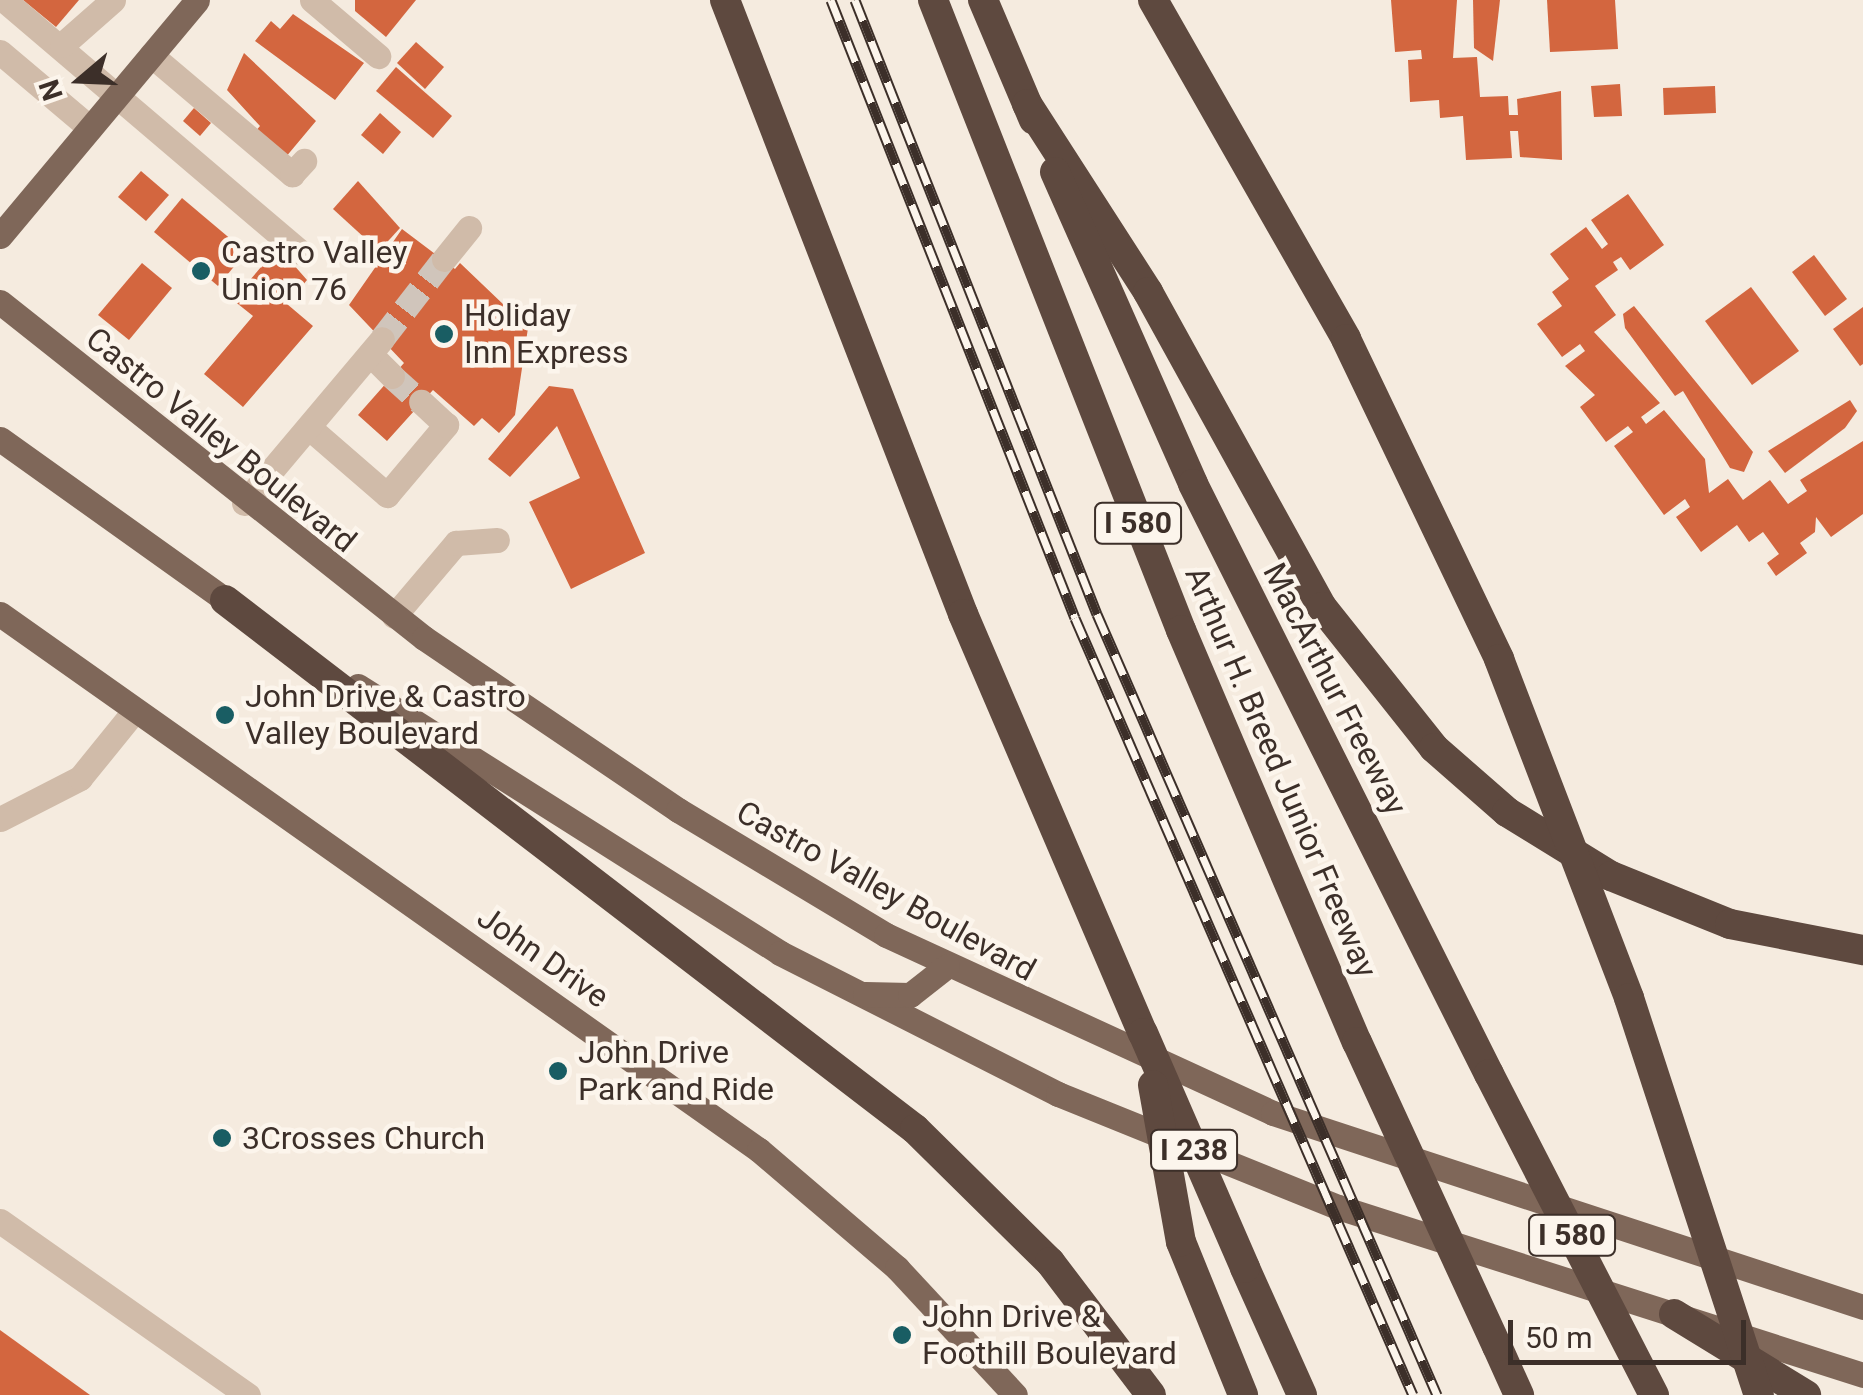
<!DOCTYPE html>
<style>
body{margin:0}
#map{position:relative;width:1863px;height:1395px;overflow:hidden;background:#f5ebdf;font-family:Roboto,sans-serif}
div>[style]{position:absolute}
[style*='--x']{left:calc(var(--x)*1px);top:calc(var(--y)*1px);width:calc(var(--w)*1px);rotate:calc(var(--a)*1deg)}
.building>*{inset:0;background:#d3663f}
.minor-tunnel>*{height:25px;margin-top:-12.5px;transform-origin:0;background:repeating-linear-gradient(90deg,#d0c5bb 0 25px,transparent 0 37px)}
.minor>*{height:25px;margin:-12.5px;padding:0 12.5px;transform-origin:12.5px;border-radius:12.5px;background:#d0bba9}
.major>*{height:25px;margin:-12.5px;padding:0 12.5px;transform-origin:12.5px;border-radius:12.5px;background:#7f6759}
.highway>*{height:30px;margin:-15px;padding:0 15px;transform-origin:15px;border-radius:15px;background:#5e493f}
.rail>*{height:11px;margin-top:-5.5px;transform-origin:0;background:repeating-linear-gradient(90deg,#fcf5ec 0 22px,#3c2f29 0 44px);box-sizing:border-box;border-block:2px solid #3c2f29}
.highway-bridge>*{height:30px;margin:-15px;padding:0 15px;transform-origin:15px;border-radius:15px;background:#5e493f}
.dots>*{width:28px;height:28px;translate:-50% -50%;box-sizing:border-box;border:5px solid #fcf5ec;border-radius:50%}
span{translate:-50% -50%;white-space:nowrap;text-align:center;line-height:1.15;-webkit-text-stroke:9px #fcf5ec;paint-order:stroke}
.shield-label span{padding:2px 8px;background:#fcf5ec;border:2px solid;border-radius:8px;-webkit-text-stroke-width:0}
.shield-label{font-size:30px;color:#3c2f29;font-weight:700}
.poi-label{font-size:32px;color:#3c2f29}
.left{translate:0 -50%;text-align:left}
.street-label{font-size:32px;color:#3c2f29}
.north{position:absolute;left:30px;top:30px;width:100px;height:100px;-webkit-text-stroke:8px #fcf5ec;paint-order:stroke;rotate:251deg;font-size:28px;font-weight:700;line-height:40px;text-align:center;color:#3c2f29}
.north::after{content:'';display:block;margin:auto;width:35px;height:45px;background:#3c2f29;clip-path:polygon(50% 0,100% 100%,50% 72%,0 100%)}
.scale{position:absolute;left:1508px;top:1320px;width:238px;height:45px;box-sizing:border-box;border:5px solid #3c2f29;border-top:0;padding-left:12px;font-size:30px;line-height:35px;white-space:nowrap;color:#3c2f29;-webkit-text-stroke:8px #fcf5ec;paint-order:stroke}
</style>
<div id="map">
<div class="building">
<i style="clip-path:polygon(23px 0,79px 0,56px 27px)"></i>
<i style="clip-path:polygon(355px 0,416px 0,386px 37px,355px 11px)"></i>
<i style="clip-path:polygon(1391px 0,1457px 0,1453px 58px,1477px 57px,1480px 97px,1508px 96px,1509px 115px,1518px 115px,1517px 99px,1561px 91px,1562px 160px,1520px 157px,1518px 131px,1510px 131px,1512px 158px,1466px 160px,1463px 116px,1440px 118px,1439px 100px,1410px 102px,1408px 60px,1422px 59px,1421px 50px,1395px 52px)"></i>
<i style="clip-path:polygon(1473px 0,1500px 0,1493px 61px,1474px 48px)"></i>
<i style="clip-path:polygon(1547px 0,1615px 0,1618px 49px,1550px 52px)"></i>
<i style="clip-path:polygon(293px 14px,364px 63px,335px 100px,255px 41px,271px 21px,280px 29px)"></i>
<i style="clip-path:polygon(416px 42px,444px 67px,425px 89px,397px 63px)"></i>
<i style="clip-path:polygon(244px 53px,316px 121px,285px 158px,254px 133px,260px 126px,227px 90px)"></i>
<i style="clip-path:polygon(396px 67px,452px 116px,433px 138px,376px 91px)"></i>
<i style="clip-path:polygon(1620px 84px,1622px 116px,1594px 117px,1591px 86px)"></i>
<i style="clip-path:polygon(1715px 86px,1716px 113px,1664px 115px,1663px 88px)"></i>
<i style="clip-path:polygon(194px 108px,211px 123px,200px 136px,183px 121px)"></i>
<i style="clip-path:polygon(380px 113px,401px 132px,383px 154px,361px 135px)"></i>
<i style="clip-path:polygon(141px 171px,169px 195px,146px 221px,118px 197px)"></i>
<i style="clip-path:polygon(358px 181px,400px 228px,379px 251px,333px 209px)"></i>
<i style="clip-path:polygon(1628px 194px,1664px 245px,1630px 270px,1621px 257px,1613px 262px,1618px 270px,1595px 286px,1616px 315px,1594px 332px,1660px 403px,1641px 417px,1646px 424px,1664px 410px,1705px 459px,1709px 493px,1728px 479px,1743px 500px,1770px 480px,1788px 504px,1807px 491px,1800px 480px,1863px 441px,1863px 514px,1831px 537px,1816px 517px,1815px 532px,1800px 543px,1807px 553px,1776px 576px,1767px 563px,1779px 554px,1763px 532px,1749px 542px,1737px 525px,1701px 552px,1676px 517px,1690px 507px,1685px 499px,1664px 515px,1614px 446px,1633px 432px,1628px 426px,1606px 442px,1580px 407px,1595px 395px,1565px 366px,1585px 351px,1580px 344px,1562px 357px,1537px 324px,1562px 306px,1552px 292px,1569px 279px,1550px 254px,1586px 227px,1602px 249px,1608px 244px,1591px 220px)"></i>
<i style="clip-path:polygon(182px 198px,246px 252px,218px 286px,154px 232px)"></i>
<i style="clip-path:polygon(402px 229px,455px 269px,460px 263px,528px 328px,515px 415px,499px 433px,482px 418px,474px 426px,433px 390px,387px 441px,358px 415px,404px 363px,349px 305px)"></i>
<i style="clip-path:polygon(278px 247px,307px 280px,287px 304px,313px 326px,243px 407px,204px 374px,253px 316px,233px 300px)"></i>
<i style="clip-path:polygon(1814px 255px,1847px 299px,1825px 316px,1792px 272px)"></i>
<i style="clip-path:polygon(142px 263px,172px 288px,129px 340px,98px 315px)"></i>
<i style="clip-path:polygon(1751px 287px,1799px 351px,1752px 385px,1705px 321px)"></i>
<i style="clip-path:polygon(1634px 306px,1753px 452px,1744px 472px,1730px 468px,1683px 391px,1675px 396px,1625px 328px,1623px 314px)"></i>
<i style="clip-path:polygon(1863px 307px,1863px 364px,1860px 366px,1833px 329px)"></i>
<i style="clip-path:polygon(549px 386px,573px 389px,645px 553px,571px 589px,529px 502px,580px 478px,557px 426px,510px 477px,488px 459px)"></i>
<i style="clip-path:polygon(1850px 400px,1857px 411px,1845px 428px,1785px 473px,1768px 451px)"></i>
<i style="clip-path:polygon(0 1330px,90px 1395px,0 1395px)"></i>
</div>
<div class="minor-tunnel">
<i style="--x:382;--y:339;--w:101;--a:-52.2"></i>
<i style="--x:392;--y:376;--w:39;--a:42"></i>
</div>
<div class="minor">
<i style="--x:4;--y:0;--w:389;--a:40.4"></i>
<i style="--x:312;--y:0;--w:87;--a:40.3"></i>
<i style="--x:62;--y:45;--w:68;--a:-41.4"></i>
<i style="--x:0;--y:52;--w:118;--a:40.2"></i>
<i style="--x:151;--y:55;--w:185;--a:40.2"></i>
<i style="--x:292;--y:174;--w:18;--a:-47"></i>
<i style="--x:444;--y:259;--w:40;--a:-51"></i>
<i style="--x:370;--y:354;--w:31;--a:45"></i>
<i style="--x:313;--y:431;--w:98;--a:40.9"></i>
<i style="--x:387;--y:495;--w:92;--a:-49.9"></i>
<i style="--x:446;--y:425;--w:34;--a:-137"></i>
<i style="--x:244;--y:503;--w:214;--a:-49.9"></i>
<i style="--x:394;--y:616;--w:96;--a:-49.7"></i>
<i style="--x:456;--y:543;--w:41;--a:-4.2"></i>
<i style="--x:0;--y:819;--w:90;--a:-27.1"></i>
<i style="--x:80;--y:778;--w:87;--a:-51"></i>
<i style="--x:0;--y:1221;--w:303;--a:35.1"></i>
</div>
<div class="major">
<i style="--x:0;--y:236;--w:307;--a:-50.1"></i>
<i style="--x:0;--y:302;--w:541;--a:38.4"></i>
<i style="--x:424;--y:638;--w:307;--a:34.1"></i>
<i style="--x:678;--y:810;--w:243;--a:31"></i>
<i style="--x:886;--y:935;--w:426;--a:24.7"></i>
<i style="--x:1273;--y:1113;--w:621;--a:18.2"></i>
<i style="--x:0;--y:439;--w:295;--a:35.5"></i>
<i style="--x:0;--y:614;--w:929;--a:35.23"></i>
<i style="--x:759;--y:1150;--w:182;--a:40.5"></i>
<i style="--x:897;--y:1268;--w:173;--a:47.1"></i>
<i style="--x:358;--y:686;--w:499;--a:32.3"></i>
<i style="--x:780;--y:953;--w:312;--a:26.9"></i>
<i style="--x:1058;--y:1094;--w:302;--a:22"></i>
<i style="--x:1338;--y:1207;--w:551;--a:17.74"></i>
<i style="--x:865;--y:994;--w:45;--a:1.3"></i>
<i style="--x:910;--y:995;--w:47;--a:-38.1"></i>
</div>
<div class="highway">
<i style="--x:725;--y:0;--w:659;--a:68.81"></i>
<i style="--x:963;--y:614;--w:456;--a:66.8"></i>
<i style="--x:933;--y:0;--w:677;--a:68.51"></i>
<i style="--x:1181;--y:630;--w:448;--a:66.9"></i>
<i style="--x:983;--y:0;--w:130;--a:67"></i>
<i style="--x:1153;--y:0;--w:390;--a:60.3"></i>
<i style="--x:1346;--y:339;--w:355;--a:64.4"></i>
<i style="--x:1027;--y:104;--w:224;--a:57.2"></i>
<i style="--x:1148;--y:292;--w:360;--a:61.1"></i>
<i style="--x:1322;--y:607;--w:180;--a:51.5"></i>
<i style="--x:1434;--y:748;--w:97;--a:41.2"></i>
<i style="--x:1507;--y:812;--w:122;--a:31.6"></i>
<i style="--x:1611;--y:876;--w:128;--a:22"></i>
<i style="--x:1730;--y:924;--w:136;--a:11.1"></i>
<i style="--x:1055;--y:172;--w:341;--a:66.1"></i>
<i style="--x:1193;--y:484;--w:660;--a:63.36"></i>
<i style="--x:225;--y:600;--w:869;--a:37.48"></i>
<i style="--x:915;--y:1129;--w:190;--a:44.6"></i>
<i style="--x:1050;--y:1262;--w:167;--a:52.8"></i>
<i style="--x:1181;--y:1242;--w:165;--a:67.9"></i>
<i style="--x:1245;--y:1268;--w:139;--a:65.8"></i>
<i style="--x:1674;--y:1314;--w:155;--a:31.5"></i>
<i style="--x:1497;--y:1346;--w:54;--a:65.8"></i>
</div>
<div class="rail">
<i style="--x:831;--y:0;--w:664;--a:68.45"></i>
<i style="--x:1075;--y:618;--w:847;--a:66.49"></i>
<i style="--x:855;--y:0;--w:660;--a:68.49"></i>
<i style="--x:1097;--y:614;--w:852;--a:66.47"></i>
</div>
<div class="highway-bridge">
<i style="--x:1499;--y:659;--w:363;--a:69"></i>
<i style="--x:1629;--y:998;--w:418;--a:71.9"></i>
<i style="--x:1143;--y:1033;--w:256;--a:66.5"></i>
<i style="--x:1357;--y:1042;--w:335;--a:65.3"></i>
<i style="--x:1489;--y:1074;--w:361;--a:62.8"></i>
<i style="--x:1153;--y:1085;--w:159;--a:79.9"></i>
</div>
<div class="dots">
<i style="left:201px;top:271px;background:#195d63"></i>
<i style="left:444px;top:334px;background:#195d63"></i>
<i style="left:225px;top:715px;background:#195d63"></i>
<i style="left:558px;top:1071px;background:#195d63"></i>
<i style="left:222px;top:1138px;background:#195d63"></i>
<i style="left:902px;top:1335px;background:#195d63"></i>
</div>
<div class="shield-label">
<span style="left:1138px;top:523px">I 580</span>
<span style="left:1194px;top:1150px">I 238</span>
<span style="left:1572px;top:1235px">I 580</span>
</div>
<div class="poi-label">
<span class="left" style="left:221px;top:271px">Castro Valley<br>Union 76</span>
<span class="left" style="left:464px;top:334px">Holiday<br>Inn Express</span>
<span class="left" style="left:245px;top:715px">John Drive &amp; Castro<br>Valley Boulevard</span>
<span class="left" style="left:578px;top:1071px">John Drive<br>Park and Ride</span>
<span class="left" style="left:242px;top:1138px">3Crosses Church</span>
<span class="left" style="left:922px;top:1335px">John Drive &amp;<br>Foothill Boulevard</span>
</div>
<div class="street-label">
<span style="left:221px;top:440px;rotate:39deg">Castro Valley Boulevard</span>
<span style="left:1335px;top:689px;rotate:63deg">MacArthur Freeway</span>
<span style="left:1281px;top:772px;rotate:67deg">Arthur H. Breed Junior Freeway</span>
<span style="left:886px;top:891px;rotate:29deg">Castro Valley Boulevard</span>
<span style="left:543px;top:957px;rotate:35deg">John Drive</span>
</div>
<div class="north">N</div>
<div class="scale">50 m</div>
</div>
